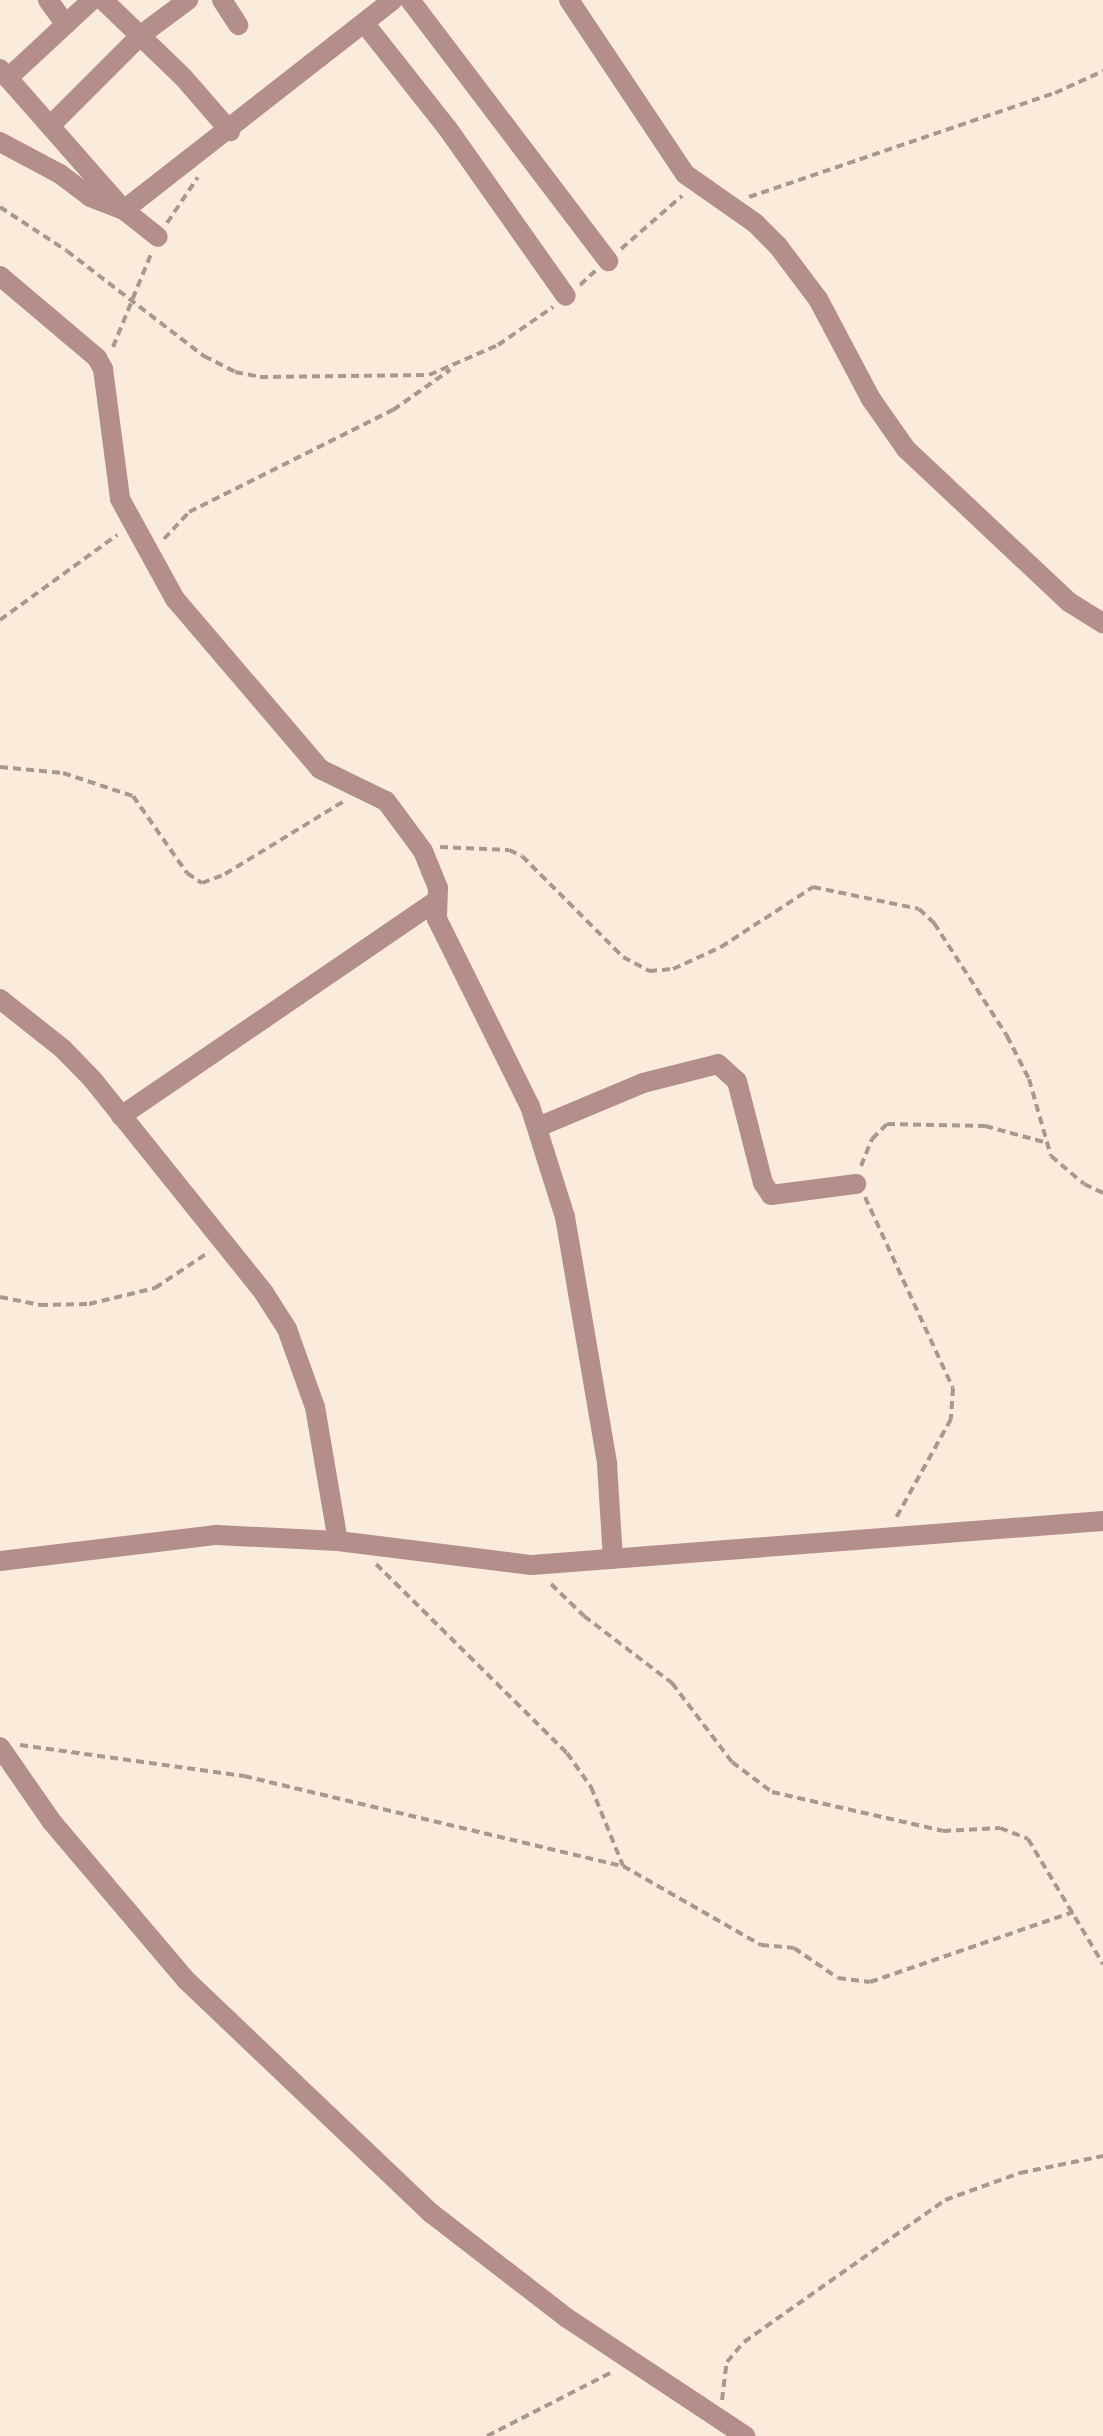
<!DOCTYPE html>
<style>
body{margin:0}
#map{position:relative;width:1103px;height:2436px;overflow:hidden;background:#fbebda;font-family:Rubik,sans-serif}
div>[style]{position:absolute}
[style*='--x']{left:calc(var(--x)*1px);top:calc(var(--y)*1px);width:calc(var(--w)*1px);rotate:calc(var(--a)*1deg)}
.path>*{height:4px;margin-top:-2px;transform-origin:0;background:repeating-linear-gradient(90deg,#a69a8d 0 8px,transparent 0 13px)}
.street>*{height:20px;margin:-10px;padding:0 10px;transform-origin:10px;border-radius:10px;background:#b38e8b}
span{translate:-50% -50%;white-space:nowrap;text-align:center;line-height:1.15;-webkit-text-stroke:10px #fdfaf7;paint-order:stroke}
</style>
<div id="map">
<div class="path">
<i style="--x:749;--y:197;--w:323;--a:-18.8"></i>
<i style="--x:1055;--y:93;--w:53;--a:-24.6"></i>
<i style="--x:0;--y:207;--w:80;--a:33.3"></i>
<i style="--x:67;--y:251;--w:173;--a:37.5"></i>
<i style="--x:204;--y:356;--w:35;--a:27"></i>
<i style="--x:235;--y:372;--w:25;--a:11"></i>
<i style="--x:260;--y:377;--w:169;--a:-0.7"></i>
<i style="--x:429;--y:375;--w:75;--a:-23.5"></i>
<i style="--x:498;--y:345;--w:67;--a:-34.6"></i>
<i style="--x:167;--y:223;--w:55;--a:-56"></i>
<i style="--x:621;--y:249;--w:81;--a:-41"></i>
<i style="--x:580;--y:285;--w:21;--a:-43"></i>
<i style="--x:113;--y:347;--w:100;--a:-67.8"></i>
<i style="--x:164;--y:539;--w:37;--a:-47"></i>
<i style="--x:189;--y:512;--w:228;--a:-26.6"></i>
<i style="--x:393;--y:410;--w:70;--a:-35.1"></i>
<i style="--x:0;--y:620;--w:145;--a:-36"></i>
<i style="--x:0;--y:767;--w:63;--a:5.4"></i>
<i style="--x:63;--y:773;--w:74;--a:18.2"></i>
<i style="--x:133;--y:796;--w:94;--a:55"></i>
<i style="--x:187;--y:873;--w:18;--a:34"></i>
<i style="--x:202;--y:883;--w:25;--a:-21"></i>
<i style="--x:225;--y:874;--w:140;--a:-31.5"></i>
<i style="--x:440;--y:847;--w:69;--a:2.5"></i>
<i style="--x:509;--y:850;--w:14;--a:25"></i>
<i style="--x:522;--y:856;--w:143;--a:45"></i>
<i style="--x:623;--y:957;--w:30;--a:28"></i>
<i style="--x:649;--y:971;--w:24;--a:-5"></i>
<i style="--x:673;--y:969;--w:53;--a:-24.6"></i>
<i style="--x:721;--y:947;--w:110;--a:-33.1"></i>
<i style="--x:813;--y:887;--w:108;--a:11.7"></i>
<i style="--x:919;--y:909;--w:21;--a:43"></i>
<i style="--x:934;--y:923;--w:135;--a:57.1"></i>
<i style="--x:1007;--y:1036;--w:48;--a:62.9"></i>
<i style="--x:1029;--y:1079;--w:80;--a:74.1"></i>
<i style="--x:1051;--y:1156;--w:43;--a:40.3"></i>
<i style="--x:1084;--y:1184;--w:21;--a:25"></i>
<i style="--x:861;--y:1166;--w:29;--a:-68"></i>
<i style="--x:872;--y:1139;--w:21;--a:-45"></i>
<i style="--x:887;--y:1124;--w:98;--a:1.2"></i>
<i style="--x:985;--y:1126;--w:61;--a:15.2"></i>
<i style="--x:865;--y:1197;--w:210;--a:65.3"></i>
<i style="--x:953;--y:1388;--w:31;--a:94"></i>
<i style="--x:951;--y:1419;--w:113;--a:119.1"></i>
<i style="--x:0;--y:1297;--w:41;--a:11.3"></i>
<i style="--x:40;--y:1305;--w:49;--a:-1.2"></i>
<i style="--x:89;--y:1304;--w:68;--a:-13.6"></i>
<i style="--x:155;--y:1288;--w:65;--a:-33.7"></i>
<i style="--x:376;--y:1564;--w:269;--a:44.7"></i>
<i style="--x:567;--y:1753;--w:42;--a:54.8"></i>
<i style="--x:591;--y:1787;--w:85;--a:67.9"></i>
<i style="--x:623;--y:1866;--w:159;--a:29.8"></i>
<i style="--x:761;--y:1945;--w:33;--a:5"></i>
<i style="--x:794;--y:1948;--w:53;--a:34.3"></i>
<i style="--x:838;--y:1978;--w:32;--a:7"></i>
<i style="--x:870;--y:1982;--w:215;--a:-19"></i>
<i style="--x:551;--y:1584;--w:46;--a:44.1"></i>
<i style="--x:584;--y:1616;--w:111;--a:37.3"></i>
<i style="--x:672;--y:1683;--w:99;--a:52.8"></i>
<i style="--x:732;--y:1762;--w:50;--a:36.9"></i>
<i style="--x:772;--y:1792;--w:175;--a:12.8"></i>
<i style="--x:943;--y:1831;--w:57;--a:-3"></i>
<i style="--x:1000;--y:1828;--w:30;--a:21"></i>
<i style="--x:1028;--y:1839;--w:146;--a:59"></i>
<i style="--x:20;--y:1745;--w:226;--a:7.9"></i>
<i style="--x:244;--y:1776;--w:390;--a:13.4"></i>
<i style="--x:722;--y:2400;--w:38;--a:-83"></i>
<i style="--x:727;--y:2362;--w:26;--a:-50"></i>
<i style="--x:744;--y:2342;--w:246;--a:-35.2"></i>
<i style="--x:945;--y:2200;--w:80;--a:-19.8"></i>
<i style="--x:1020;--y:2173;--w:85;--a:-11.6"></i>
<i style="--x:487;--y:2436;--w:140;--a:-27.1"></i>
</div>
<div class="street">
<i style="--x:48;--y:0;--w:27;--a:54"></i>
<i style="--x:103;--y:0;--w:111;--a:43.9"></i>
<i style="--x:183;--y:77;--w:72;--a:49"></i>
<i style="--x:222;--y:0;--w:30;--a:57"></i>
<i style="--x:410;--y:0;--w:328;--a:52.8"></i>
<i style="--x:569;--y:0;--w:209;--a:56.3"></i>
<i style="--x:685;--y:174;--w:85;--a:35"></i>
<i style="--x:755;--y:223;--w:33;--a:45"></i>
<i style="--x:778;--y:246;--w:66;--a:53"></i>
<i style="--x:818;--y:299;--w:113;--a:62.1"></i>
<i style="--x:871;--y:399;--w:61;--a:55"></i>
<i style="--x:906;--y:449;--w:224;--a:43.2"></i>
<i style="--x:1069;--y:602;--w:40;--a:32"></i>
<i style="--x:365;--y:24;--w:134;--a:51.7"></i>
<i style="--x:448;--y:129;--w:204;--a:54.8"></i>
<i style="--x:0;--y:69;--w:188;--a:48.7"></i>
<i style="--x:124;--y:210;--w:43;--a:38.5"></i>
<i style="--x:8;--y:78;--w:115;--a:-42.9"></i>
<i style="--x:50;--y:126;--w:129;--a:-45"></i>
<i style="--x:141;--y:35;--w:59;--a:-36.7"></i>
<i style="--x:0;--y:142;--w:68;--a:28.1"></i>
<i style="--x:60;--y:174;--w:38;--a:37"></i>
<i style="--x:90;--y:197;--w:36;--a:21"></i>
<i style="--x:124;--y:210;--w:341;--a:-38"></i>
<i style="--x:0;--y:276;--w:127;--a:40.2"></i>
<i style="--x:97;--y:358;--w:13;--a:61"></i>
<i style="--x:103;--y:369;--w:131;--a:82.5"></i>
<i style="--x:120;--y:499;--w:114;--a:61.2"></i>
<i style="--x:175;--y:599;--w:223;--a:49.5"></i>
<i style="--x:320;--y:769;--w:73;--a:25.9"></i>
<i style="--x:386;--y:801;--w:62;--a:53.5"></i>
<i style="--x:423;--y:851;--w:40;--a:68"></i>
<i style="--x:438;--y:888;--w:31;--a:92"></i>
<i style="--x:437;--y:919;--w:209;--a:63.6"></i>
<i style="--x:530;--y:1106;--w:116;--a:72.5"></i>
<i style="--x:565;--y:1217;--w:251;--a:80.3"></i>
<i style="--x:607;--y:1464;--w:95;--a:86.4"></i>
<i style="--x:0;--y:999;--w:80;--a:38.4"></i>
<i style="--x:63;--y:1049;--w:43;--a:45.9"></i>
<i style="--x:93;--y:1080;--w:273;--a:51.2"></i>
<i style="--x:264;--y:1293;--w:43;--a:57.4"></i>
<i style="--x:287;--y:1329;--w:83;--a:70.3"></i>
<i style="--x:315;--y:1407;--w:136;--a:80.3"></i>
<i style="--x:121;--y:1116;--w:380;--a:-34.3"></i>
<i style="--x:538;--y:1127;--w:114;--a:-22.7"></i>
<i style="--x:643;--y:1083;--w:77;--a:-14.2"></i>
<i style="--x:718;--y:1064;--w:25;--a:42"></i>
<i style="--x:737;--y:1081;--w:105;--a:75.7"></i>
<i style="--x:763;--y:1183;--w:14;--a:56"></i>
<i style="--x:771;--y:1195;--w:86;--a:-7.4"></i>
<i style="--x:0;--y:1561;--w:218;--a:-6.9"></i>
<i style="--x:216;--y:1535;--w:122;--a:2.8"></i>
<i style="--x:338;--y:1541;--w:195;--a:7.1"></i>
<i style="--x:532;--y:1565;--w:573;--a:-4.41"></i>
<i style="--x:0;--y:1747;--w:91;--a:55.3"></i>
<i style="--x:52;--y:1822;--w:207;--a:49.7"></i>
<i style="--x:186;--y:1980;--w:338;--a:43.6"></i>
<i style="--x:431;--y:2213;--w:172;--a:37.7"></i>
<i style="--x:567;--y:2318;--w:214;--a:33.5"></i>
</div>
</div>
